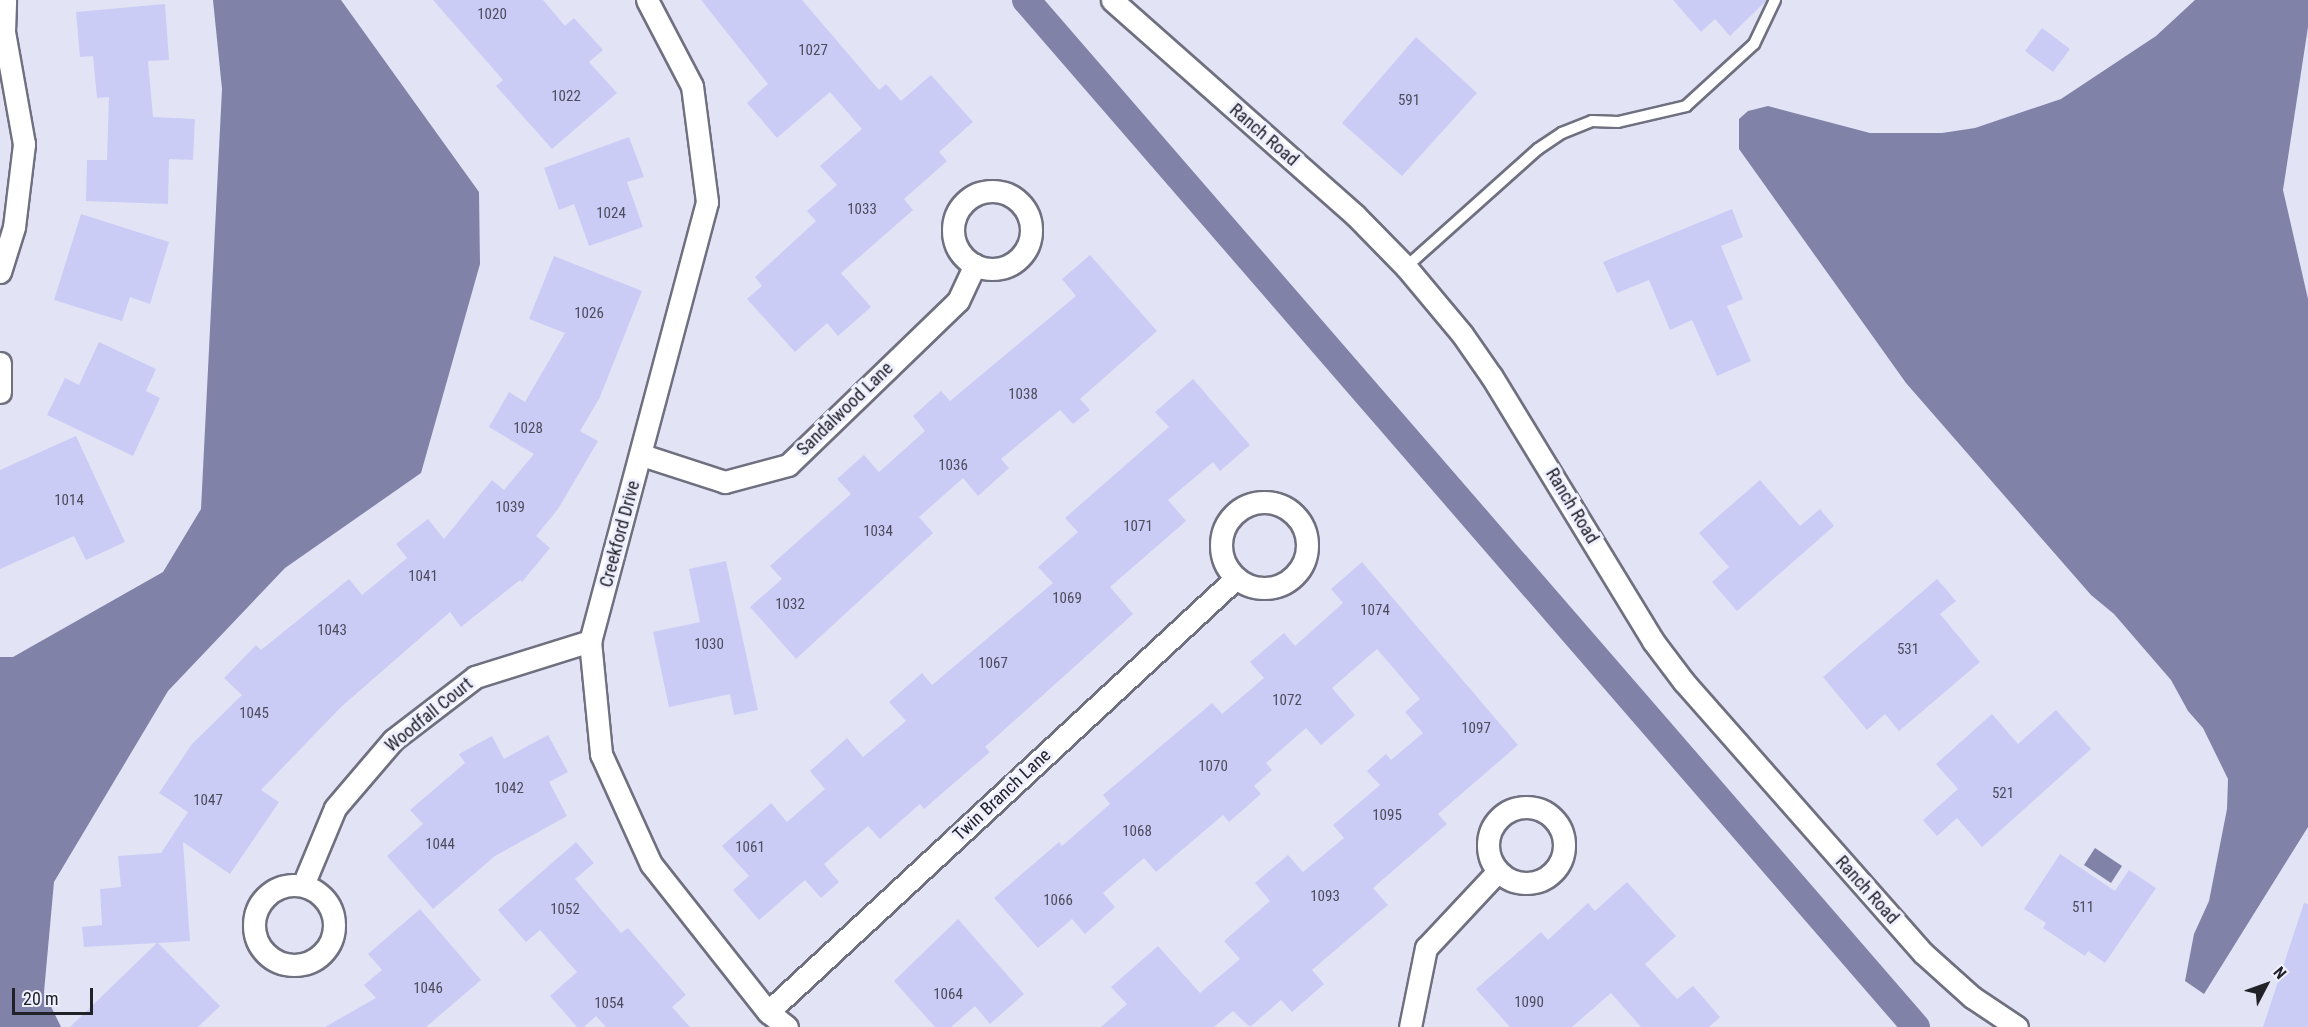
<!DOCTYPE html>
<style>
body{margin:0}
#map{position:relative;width:2308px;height:1027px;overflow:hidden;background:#e2e3f5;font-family:"Roboto Condensed",sans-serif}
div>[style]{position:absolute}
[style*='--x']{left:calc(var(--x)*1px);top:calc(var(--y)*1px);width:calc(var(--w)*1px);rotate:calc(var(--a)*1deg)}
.water>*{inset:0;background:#8182a8}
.canal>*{height:28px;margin:-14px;padding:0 14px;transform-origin:14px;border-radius:14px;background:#8182a8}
.building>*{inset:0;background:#cbccf6}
.roads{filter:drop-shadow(2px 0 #6f7080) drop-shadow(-2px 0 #6f7080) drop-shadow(0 2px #6f7080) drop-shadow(0 -2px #6f7080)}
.lane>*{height:10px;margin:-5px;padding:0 5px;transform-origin:5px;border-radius:5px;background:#fff}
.street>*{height:21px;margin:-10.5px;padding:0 10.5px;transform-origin:10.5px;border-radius:10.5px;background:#fff}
.street>.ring{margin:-10.5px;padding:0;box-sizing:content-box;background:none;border:21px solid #fff;border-radius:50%}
span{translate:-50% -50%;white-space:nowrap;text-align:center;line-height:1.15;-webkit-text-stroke:6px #eff0ff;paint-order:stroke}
.number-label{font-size:15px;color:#4c4c5c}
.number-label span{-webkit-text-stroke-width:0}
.street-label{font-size:18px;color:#212128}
.north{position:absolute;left:2236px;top:955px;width:60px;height:60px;-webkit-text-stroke:4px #eff0ff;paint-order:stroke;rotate:49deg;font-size:16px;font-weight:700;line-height:24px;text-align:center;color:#212128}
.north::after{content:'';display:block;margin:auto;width:21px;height:27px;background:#212128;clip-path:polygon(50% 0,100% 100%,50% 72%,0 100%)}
.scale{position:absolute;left:12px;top:988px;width:81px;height:27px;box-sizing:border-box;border:3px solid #212128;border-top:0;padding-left:8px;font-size:18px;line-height:21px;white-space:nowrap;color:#212128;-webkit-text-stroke:4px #eff0ff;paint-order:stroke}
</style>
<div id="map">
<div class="water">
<i style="clip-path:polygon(213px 0,341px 0,479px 192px,480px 264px,421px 473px,285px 568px,168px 691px,54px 882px,44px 992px,61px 1027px,0 1027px,0 657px,13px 657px,163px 572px,201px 509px,222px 89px)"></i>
<i style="clip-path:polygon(2195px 0,2308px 0,2308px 27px,2283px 190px,2308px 299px,2308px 827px,2204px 994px,2185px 981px,2194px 934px,2209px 901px,2227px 809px,2228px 779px,2203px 728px,2188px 711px,2171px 680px,2114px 614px,2091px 595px,1906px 383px,1739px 149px,1739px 119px,1748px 111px,1768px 106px,1870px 133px,1942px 133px,1975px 128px,2061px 99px,2156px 36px)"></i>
<i style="clip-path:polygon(2095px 848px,2122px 866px,2111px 883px,2084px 865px)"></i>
</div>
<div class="canal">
<i style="--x:1026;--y:0;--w:1359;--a:49.09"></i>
</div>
<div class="building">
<i style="clip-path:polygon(433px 0,543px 0,565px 26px,574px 18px,603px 50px,589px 62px,617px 93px,552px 149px,496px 86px,503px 80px)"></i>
<i style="clip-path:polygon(701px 0,802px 0,879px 90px,886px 84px,901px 101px,931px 75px,973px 122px,939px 152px,947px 161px,904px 199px,913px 210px,841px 273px,871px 307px,838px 336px,827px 323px,795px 352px,747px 299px,762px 286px,755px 277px,816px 221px,807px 211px,837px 185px,820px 166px,862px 129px,830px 92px,777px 138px,747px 103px,768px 84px)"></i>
<i style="clip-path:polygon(1673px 0,1767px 0,1730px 36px,1715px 19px,1701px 32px)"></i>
<i style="clip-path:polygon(165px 4px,169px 60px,148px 61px,153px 117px,195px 119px,193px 160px,169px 159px,168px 204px,86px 201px,87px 160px,107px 160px,109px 97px,97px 98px,93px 56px,80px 57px,76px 12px)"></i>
<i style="clip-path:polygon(2042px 28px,2070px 49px,2053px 72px,2025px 51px)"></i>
<i style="clip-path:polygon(1416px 37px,1477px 93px,1402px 176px,1342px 123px)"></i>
<i style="clip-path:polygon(629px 137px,644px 177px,627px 182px,643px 227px,589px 246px,574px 204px,559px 210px,544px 168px)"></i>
<i style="clip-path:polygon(1732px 209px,1743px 237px,1721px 246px,1743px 299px,1727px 306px,1751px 361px,1717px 376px,1692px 320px,1670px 330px,1649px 280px,1617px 293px,1603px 262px)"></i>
<i style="clip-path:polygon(81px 214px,169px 242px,150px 304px,130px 297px,122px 321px,54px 300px)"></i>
<i style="clip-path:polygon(1090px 255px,1157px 331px,1080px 399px,1090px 410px,1073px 424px,1060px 410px,1001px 459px,1009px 468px,978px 496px,963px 478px,919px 517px,933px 533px,796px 659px,750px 607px,782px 579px,770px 566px,851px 494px,837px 479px,864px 455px,879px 472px,925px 431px,913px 416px,941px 391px,950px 401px,1076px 296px,1062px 279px)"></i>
<i style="clip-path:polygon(554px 256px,642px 291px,600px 397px,580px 431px,598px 441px,558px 509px,536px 536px,550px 548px,522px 582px,520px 580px,461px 627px,450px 612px,341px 707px,261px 790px,279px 802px,230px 874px,183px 842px,190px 941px,158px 943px,220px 1006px,198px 1027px,70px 1027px,157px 943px,84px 947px,82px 927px,102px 925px,100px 889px,121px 887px,118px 856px,161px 853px,188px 812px,159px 793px,192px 744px,242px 695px,224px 678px,256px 645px,261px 650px,349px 579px,362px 595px,407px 558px,396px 544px,428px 519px,444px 539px,492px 480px,504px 490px,534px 454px,489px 427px,509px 392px,525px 402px,565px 333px,529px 319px)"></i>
<i style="clip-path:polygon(99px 342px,156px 369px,146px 391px,160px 398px,133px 456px,47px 415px,65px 378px,79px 385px)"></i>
<i style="clip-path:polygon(1193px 379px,1250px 445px,1220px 471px,1213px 462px,1168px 500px,1186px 521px,1110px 587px,1133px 614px,985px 747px,990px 752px,924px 809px,920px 804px,880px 839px,868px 826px,824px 864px,839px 882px,821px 898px,805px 880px,759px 920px,733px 890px,749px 876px,722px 846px,771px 803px,787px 822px,825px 789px,810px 771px,847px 738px,863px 757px,906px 721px,889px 702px,922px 673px,932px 685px,1053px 583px,1038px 567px,1078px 532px,1065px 518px,1169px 427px,1155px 412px)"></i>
<i style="clip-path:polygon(76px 436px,125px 542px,86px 560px,74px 536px,0 569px,0 470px)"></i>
<i style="clip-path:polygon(1760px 480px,1800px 526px,1820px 509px,1834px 526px,1737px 611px,1712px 582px,1729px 567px,1699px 533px)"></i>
<i style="clip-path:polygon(726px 561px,758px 710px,734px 715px,730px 694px,669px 707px,653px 632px,700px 622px,689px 569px)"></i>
<i style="clip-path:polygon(1362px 562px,1518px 745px,1438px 814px,1447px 824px,1373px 888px,1388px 905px,1312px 970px,1324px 984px,1292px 1012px,1281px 1000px,1250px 1027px,1233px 1011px,1214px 1027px,1101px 1027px,1127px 1004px,1111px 987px,1158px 946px,1200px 993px,1240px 959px,1224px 941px,1270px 901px,1255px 883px,1288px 855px,1303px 872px,1344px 838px,1333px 825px,1380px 785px,1367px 771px,1386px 754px,1391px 760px,1423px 733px,1405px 712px,1420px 699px,1377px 649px,1332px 688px,1355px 715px,1321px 745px,1306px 728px,1266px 763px,1272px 770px,1254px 786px,1261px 794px,1229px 822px,1223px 815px,1156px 872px,1144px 858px,1103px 893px,1115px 907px,1085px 934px,1072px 919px,1038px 948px,994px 898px,1059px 842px,1062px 846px,1110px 804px,1103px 795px,1212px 703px,1222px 714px,1264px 678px,1250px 662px,1284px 633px,1295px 646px,1343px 603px,1331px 589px)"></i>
<i style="clip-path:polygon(1937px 579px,1956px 601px,1940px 614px,1980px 662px,1899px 731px,1885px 714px,1867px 730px,1823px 677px)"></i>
<i style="clip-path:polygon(2056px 710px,2091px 749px,1982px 847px,1957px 818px,1937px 836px,1923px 820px,1958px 789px,1936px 764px,1992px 714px,2018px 744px)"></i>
<i style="clip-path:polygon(548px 735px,568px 772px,549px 782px,567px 816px,495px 856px,433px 909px,387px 856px,423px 824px,410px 810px,465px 763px,459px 754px,492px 736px,504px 759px)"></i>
<i style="clip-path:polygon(576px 842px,594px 863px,575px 879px,621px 933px,628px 928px,686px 995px,672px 1007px,690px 1027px,606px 1027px,596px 1016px,584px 1027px,577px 1027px,550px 996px,577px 972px,540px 930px,526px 942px,498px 910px)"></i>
<i style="clip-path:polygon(2060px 854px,2115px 891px,2129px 870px,2156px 888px,2105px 963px,2088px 951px,2085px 956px,2043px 928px,2046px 923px,2024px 909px)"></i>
<i style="clip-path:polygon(1627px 882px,1676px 936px,1645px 964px,1677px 999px,1693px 986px,1720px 1017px,1709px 1027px,1641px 1027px,1611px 993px,1572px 1027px,1510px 1027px,1476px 989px,1541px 932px,1548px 940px,1588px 903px,1595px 911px)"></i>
<i style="clip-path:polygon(2304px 903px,2308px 904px,2308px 1027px,2263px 1027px)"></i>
<i style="clip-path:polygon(420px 909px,481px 980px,426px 1027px,325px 1027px,376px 998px,364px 985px,382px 970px,368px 954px)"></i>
<i style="clip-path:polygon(958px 919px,1024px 994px,990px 1024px,975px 1006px,951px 1027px,935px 1027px,894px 981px)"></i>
</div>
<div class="roads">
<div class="lane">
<i style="--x:1406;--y:267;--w:177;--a:-41.8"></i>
<i style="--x:1538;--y:149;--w:29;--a:-34"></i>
<i style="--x:1562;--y:133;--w:32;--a:-22"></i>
<i style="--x:1592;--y:121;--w:26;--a:2"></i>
<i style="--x:1618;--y:122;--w:70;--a:-13.2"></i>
<i style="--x:1686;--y:106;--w:92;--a:-42.4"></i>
<i style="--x:1754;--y:44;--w:49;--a:-64.5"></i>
</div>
<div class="street">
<i style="--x:647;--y:0;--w:97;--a:62.4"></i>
<i style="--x:692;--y:86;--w:117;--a:82.6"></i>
<i style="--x:707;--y:202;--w:454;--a:104.9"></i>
<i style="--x:590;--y:641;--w:114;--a:84.4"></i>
<i style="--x:601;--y:754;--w:121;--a:65.6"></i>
<i style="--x:651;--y:864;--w:189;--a:51.7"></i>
<i style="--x:768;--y:1012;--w:24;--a:38"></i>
<i style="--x:1112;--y:0;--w:324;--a:41.5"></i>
<i style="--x:1355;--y:215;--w:73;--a:45.6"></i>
<i style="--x:1406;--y:267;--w:87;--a:50.1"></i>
<i style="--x:1462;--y:334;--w:52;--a:55.1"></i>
<i style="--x:1492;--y:377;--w:309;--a:58.6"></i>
<i style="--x:1653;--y:641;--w:51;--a:52.9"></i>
<i style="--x:1684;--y:682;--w:361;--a:48.6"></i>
<i style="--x:1923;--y:953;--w:66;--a:41.9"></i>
<i style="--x:1972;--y:997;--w:54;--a:33.7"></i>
<i class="ring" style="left:953px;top:191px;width:57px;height:57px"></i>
<i style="--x:0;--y:272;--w:47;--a:-72.7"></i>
<i style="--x:14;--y:227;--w:84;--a:-83.1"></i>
<i style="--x:24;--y:144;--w:114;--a:-100.1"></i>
<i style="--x:4;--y:32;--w:32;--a:-88"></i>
<i style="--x:0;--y:363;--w:29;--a:90"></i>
<i style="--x:642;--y:455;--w:87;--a:18"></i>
<i style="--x:725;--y:482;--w:65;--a:-15.1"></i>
<i style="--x:788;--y:465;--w:236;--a:-44"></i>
<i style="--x:958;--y:301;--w:40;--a:-65"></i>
<i class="ring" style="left:1221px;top:502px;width:65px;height:65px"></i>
<i class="ring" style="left:1488px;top:807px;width:55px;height:55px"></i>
<i class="ring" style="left:254px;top:885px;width:59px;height:59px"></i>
<i style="--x:303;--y:885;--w:83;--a:-67.4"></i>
<i style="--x:335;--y:808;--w:89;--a:-49.5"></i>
<i style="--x:393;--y:740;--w:103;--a:-37.5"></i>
<i style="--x:475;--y:677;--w:121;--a:-17.4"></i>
<i style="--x:768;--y:1012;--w:638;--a:-42.84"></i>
<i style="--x:1410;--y:1027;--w:81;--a:-78.6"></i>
<i style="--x:1426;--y:948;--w:105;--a:-46.9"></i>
</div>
</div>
<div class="number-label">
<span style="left:492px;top:15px">1020</span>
<span style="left:813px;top:51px">1027</span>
<span style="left:566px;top:97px">1022</span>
<span style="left:1409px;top:101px">591</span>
<span style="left:862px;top:210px">1033</span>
<span style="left:611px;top:214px">1024</span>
<span style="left:589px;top:314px">1026</span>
<span style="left:1023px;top:395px">1038</span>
<span style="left:528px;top:429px">1028</span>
<span style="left:953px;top:466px">1036</span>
<span style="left:69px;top:501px">1014</span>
<span style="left:510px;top:508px">1039</span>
<span style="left:1138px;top:527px">1071</span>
<span style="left:878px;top:532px">1034</span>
<span style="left:423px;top:577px">1041</span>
<span style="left:1067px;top:599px">1069</span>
<span style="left:790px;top:605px">1032</span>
<span style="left:1375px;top:611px">1074</span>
<span style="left:332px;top:631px">1043</span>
<span style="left:709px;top:645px">1030</span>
<span style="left:1908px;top:650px">531</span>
<span style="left:993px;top:664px">1067</span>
<span style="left:1287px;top:701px">1072</span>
<span style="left:254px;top:714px">1045</span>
<span style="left:1476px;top:729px">1097</span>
<span style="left:1213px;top:767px">1070</span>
<span style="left:509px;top:789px">1042</span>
<span style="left:2003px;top:794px">521</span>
<span style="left:208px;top:801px">1047</span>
<span style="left:1387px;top:816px">1095</span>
<span style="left:1137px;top:832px">1068</span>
<span style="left:440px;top:845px">1044</span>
<span style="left:750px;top:848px">1061</span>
<span style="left:1325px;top:897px">1093</span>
<span style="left:1058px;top:901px">1066</span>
<span style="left:2083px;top:908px">511</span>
<span style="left:565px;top:910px">1052</span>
<span style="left:428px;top:989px">1046</span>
<span style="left:948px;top:995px">1064</span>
<span style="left:1529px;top:1003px">1090</span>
<span style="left:609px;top:1004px">1054</span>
</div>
<div class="street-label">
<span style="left:1264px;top:135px;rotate:41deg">Ranch Road</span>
<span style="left:845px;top:409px;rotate:-44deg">Sandalwood Lane</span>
<span style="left:1572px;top:506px;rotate:59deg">Ranch Road</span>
<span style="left:620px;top:534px;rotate:-75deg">Creekford Drive</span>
<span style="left:429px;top:715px;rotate:-39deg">Woodfall Court</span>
<span style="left:1002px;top:795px;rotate:-43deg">Twin Branch Lane</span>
<span style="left:1867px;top:890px;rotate:48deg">Ranch Road</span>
</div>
<div class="north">N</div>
<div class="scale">20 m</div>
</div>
